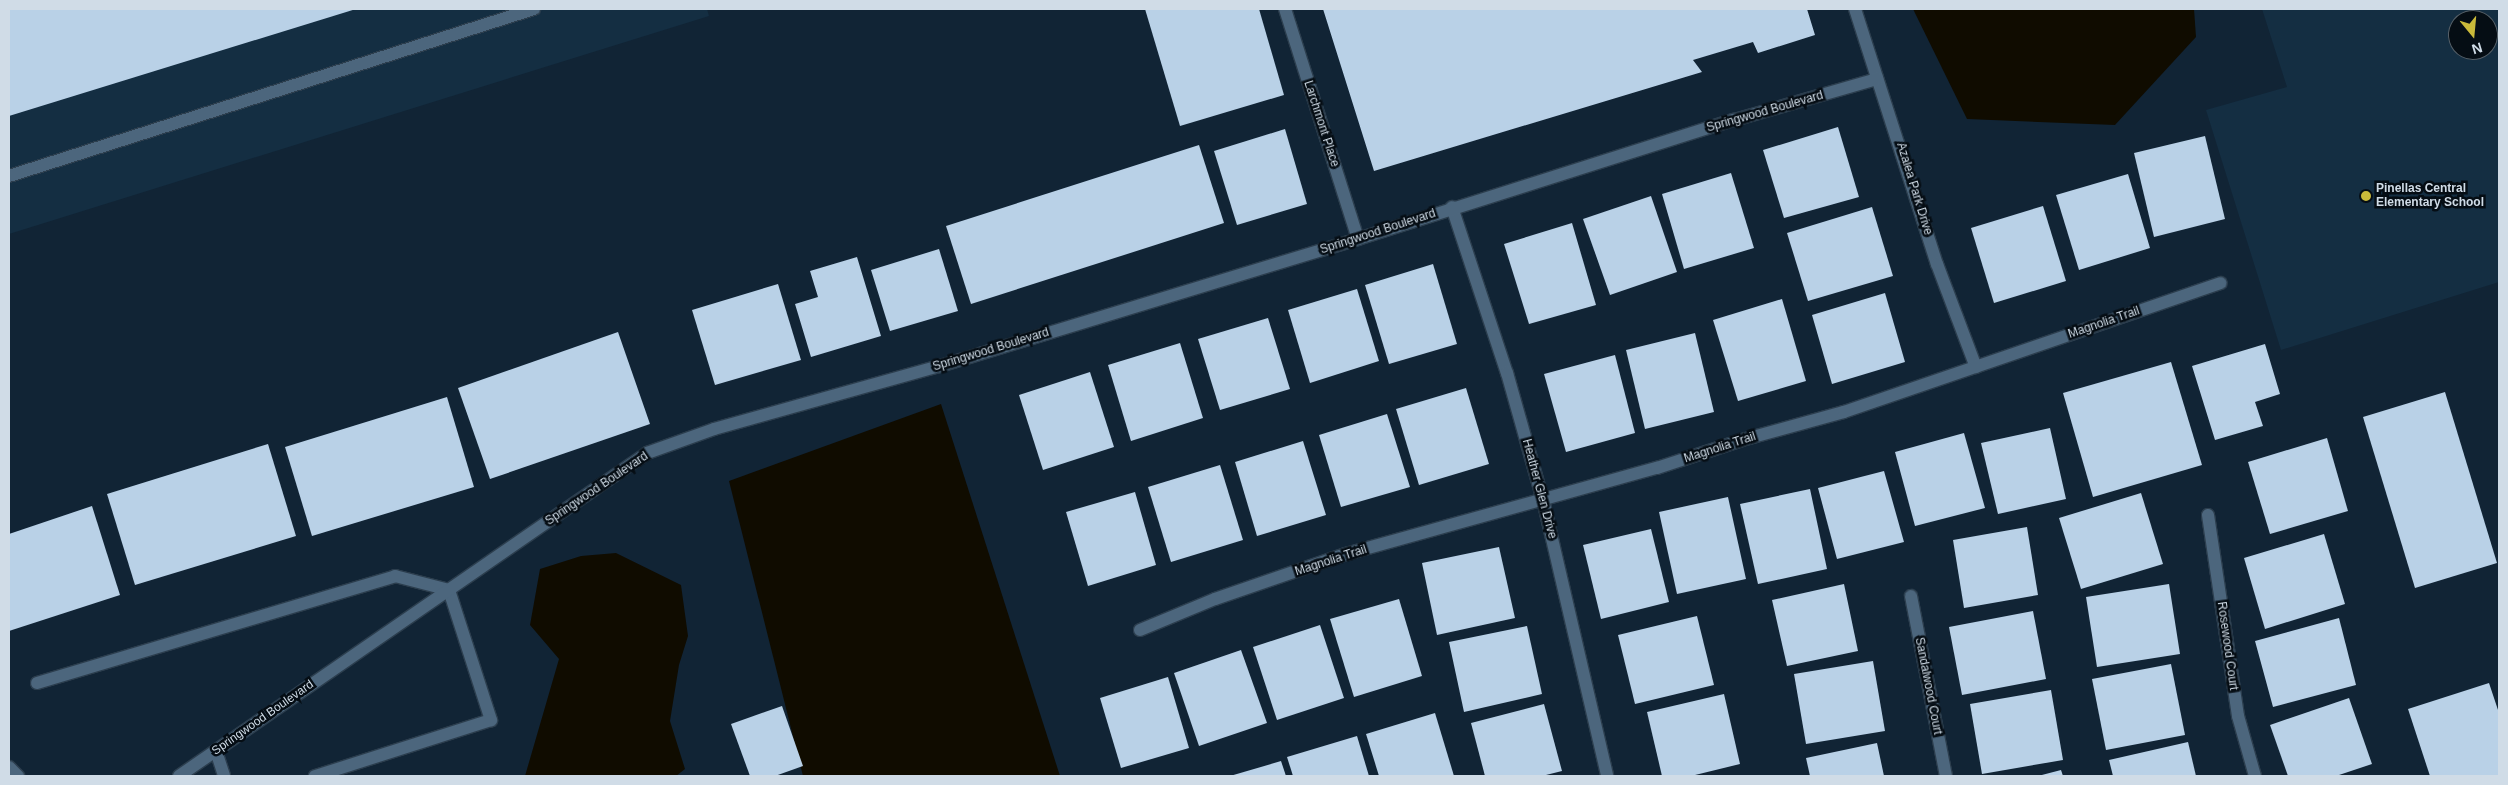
<!DOCTYPE html>
<style>
body{margin:0}
#map{position:relative;width:2508px;height:785px;overflow:hidden;background:#112435;font-family:Helvetica,sans-serif}
div>[style]{position:absolute}
[style*='--x']{left:calc(var(--x)*1px);top:calc(var(--y)*1px);width:calc(var(--w)*1px);rotate:calc(var(--a)*1deg)}
.built>*{inset:0;background:#142e42}
.water>*{inset:0;background:#100c00}
.building>*{inset:0;background:#b9d1e7}
.roads{filter:drop-shadow(1px 0 #2c3e4e) drop-shadow(-1px 0 #2c3e4e) drop-shadow(0 1px #2c3e4e) drop-shadow(0 -1px #2c3e4e)}
.lane>*{height:12px;margin:-6px;padding:0 6px;transform-origin:6px;border-radius:6px;background:#4c667d}
.street>*{height:12px;margin:-6px;padding:0 6px;transform-origin:6px;border-radius:6px;background:#4c667d}
.dots>*{width:14px;height:14px;translate:-50% -50%;box-sizing:border-box;border:2px solid #050d14;border-radius:50%}
span{translate:-50% -50%;white-space:nowrap;text-align:center;line-height:1.15;-webkit-text-stroke:5px #050d14;paint-order:stroke}
.street-label{font-size:12px;color:#d0dce7}
.poi-label{font-size:12px;color:#d0dce7;font-weight:700}
.left{translate:0 -50%;text-align:left}
.frame{position:absolute;inset:0;border:10px solid #d0dce7;pointer-events:none}
.north{position:absolute;left:2448px;top:10px;width:50px;height:50px;box-sizing:border-box;background:#050d14;border:1px solid #566068;border-radius:50%;rotate:163deg;font-size:14px;font-weight:700;line-height:20px;text-align:center;color:#d0dce7}
.north::after{content:'';display:block;margin:auto;width:18px;height:22px;background:#caba3a;clip-path:polygon(50% 0,100% 100%,50% 72%,0 100%)}
</style>
<div id="map">
<div class="built">
<i style="clip-path:polygon(9px 9px,707px 9px,709px 16px,9px 234px)"></i>
<i style="clip-path:polygon(evenodd,2262px 9px,2499px 9px,2499px 282px,2281px 350px,2206px 110px,2287px 87px,2262px 9px,2458px 20px,2488px 20px,2488px 50px,2458px 50px,2458px 20px)"></i>
</div>
<div class="water">
<i style="clip-path:polygon(1913px 9px,2194px 9px,2196px 37px,2115px 125px,1967px 119px)"></i>
<i style="clip-path:polygon(941px 404px,1060px 776px,803px 776px,729px 481px)"></i>
<i style="clip-path:polygon(616px 553px,681px 585px,688px 636px,679px 665px,670px 721px,685px 769px,676px 776px,525px 776px,559px 659px,530px 625px,540px 569px,581px 556px)"></i>
</div>
<div class="building">
<i style="clip-path:polygon(9px 9px,356px 9px,9px 116px)"></i>
<i style="clip-path:polygon(1145px 9px,1259px 9px,1284px 95px,1180px 126px)"></i>
<i style="clip-path:polygon(1323px 9px,1807px 9px,1815px 35px,1758px 53px,1753px 42px,1693px 60px,1702px 72px,1374px 171px)"></i>
<i style="clip-path:polygon(1838px 127px,1859px 197px,1784px 218px,1763px 150px)"></i>
<i style="clip-path:polygon(1285px 129px,1307px 204px,1237px 225px,1214px 151px)"></i>
<i style="clip-path:polygon(2205px 136px,2225px 219px,2154px 237px,2134px 153px)"></i>
<i style="clip-path:polygon(1199px 145px,1224px 223px,971px 304px,946px 226px)"></i>
<i style="clip-path:polygon(1731px 173px,1754px 248px,1684px 269px,1662px 194px)"></i>
<i style="clip-path:polygon(2128px 174px,2150px 248px,2079px 270px,2056px 195px)"></i>
<i style="clip-path:polygon(1651px 196px,1677px 272px,1610px 295px,1583px 219px)"></i>
<i style="clip-path:polygon(2043px 206px,2066px 281px,1994px 303px,1971px 228px)"></i>
<i style="clip-path:polygon(1872px 207px,1893px 276px,1808px 301px,1787px 233px)"></i>
<i style="clip-path:polygon(1572px 223px,1596px 305px,1529px 324px,1504px 244px)"></i>
<i style="clip-path:polygon(939px 249px,958px 311px,890px 331px,871px 270px)"></i>
<i style="clip-path:polygon(857px 257px,881px 336px,811px 357px,795px 304px,818px 297px,810px 271px)"></i>
<i style="clip-path:polygon(1433px 264px,1457px 344px,1389px 364px,1365px 285px)"></i>
<i style="clip-path:polygon(778px 284px,801px 360px,715px 385px,692px 310px)"></i>
<i style="clip-path:polygon(1357px 289px,1379px 361px,1310px 383px,1288px 310px)"></i>
<i style="clip-path:polygon(1885px 293px,1905px 362px,1832px 384px,1812px 315px)"></i>
<i style="clip-path:polygon(1782px 299px,1806px 381px,1738px 401px,1713px 320px)"></i>
<i style="clip-path:polygon(1268px 318px,1290px 389px,1220px 410px,1198px 339px)"></i>
<i style="clip-path:polygon(618px 332px,650px 424px,490px 479px,458px 388px)"></i>
<i style="clip-path:polygon(1695px 333px,1714px 412px,1645px 429px,1626px 350px)"></i>
<i style="clip-path:polygon(1180px 343px,1203px 418px,1131px 441px,1108px 365px)"></i>
<i style="clip-path:polygon(2265px 344px,2280px 394px,2255px 402px,2263px 426px,2215px 440px,2192px 366px)"></i>
<i style="clip-path:polygon(1615px 355px,1635px 433px,1566px 452px,1544px 374px)"></i>
<i style="clip-path:polygon(2171px 362px,2202px 465px,2093px 497px,2063px 393px)"></i>
<i style="clip-path:polygon(1090px 372px,1114px 447px,1043px 470px,1019px 395px)"></i>
<i style="clip-path:polygon(1466px 388px,1489px 464px,1419px 485px,1396px 409px)"></i>
<i style="clip-path:polygon(2445px 392px,2497px 563px,2415px 588px,2363px 417px)"></i>
<i style="clip-path:polygon(447px 397px,474px 487px,312px 536px,285px 447px)"></i>
<i style="clip-path:polygon(1387px 414px,1410px 487px,1341px 507px,1319px 435px)"></i>
<i style="clip-path:polygon(2050px 428px,2066px 499px,1998px 514px,1981px 443px)"></i>
<i style="clip-path:polygon(1964px 433px,1985px 508px,1915px 526px,1895px 452px)"></i>
<i style="clip-path:polygon(2327px 438px,2348px 511px,2270px 534px,2248px 462px)"></i>
<i style="clip-path:polygon(1303px 441px,1326px 515px,1257px 536px,1235px 462px)"></i>
<i style="clip-path:polygon(268px 444px,296px 536px,135px 585px,107px 494px)"></i>
<i style="clip-path:polygon(1220px 465px,1243px 540px,1171px 562px,1148px 487px)"></i>
<i style="clip-path:polygon(1884px 471px,1904px 542px,1837px 559px,1818px 488px)"></i>
<i style="clip-path:polygon(1810px 489px,1827px 569px,1758px 584px,1740px 504px)"></i>
<i style="clip-path:polygon(1135px 492px,1156px 565px,1088px 586px,1066px 512px)"></i>
<i style="clip-path:polygon(2141px 493px,2163px 564px,2081px 589px,2059px 518px)"></i>
<i style="clip-path:polygon(1728px 497px,1746px 579px,1677px 594px,1659px 512px)"></i>
<i style="clip-path:polygon(92px 506px,120px 595px,9px 631px,9px 534px)"></i>
<i style="clip-path:polygon(2027px 527px,2038px 595px,1964px 608px,1953px 540px)"></i>
<i style="clip-path:polygon(1651px 529px,1669px 602px,1601px 619px,1583px 545px)"></i>
<i style="clip-path:polygon(2324px 534px,2345px 604px,2265px 629px,2244px 558px)"></i>
<i style="clip-path:polygon(1499px 547px,1515px 618px,1437px 635px,1422px 563px)"></i>
<i style="clip-path:polygon(1844px 584px,1858px 651px,1787px 666px,1772px 600px)"></i>
<i style="clip-path:polygon(2169px 584px,2180px 654px,2097px 667px,2086px 597px)"></i>
<i style="clip-path:polygon(1399px 599px,1422px 676px,1354px 697px,1330px 619px)"></i>
<i style="clip-path:polygon(2033px 611px,2046px 679px,1962px 695px,1949px 627px)"></i>
<i style="clip-path:polygon(1697px 616px,1714px 685px,1635px 704px,1618px 635px)"></i>
<i style="clip-path:polygon(2339px 618px,2356px 685px,2273px 707px,2255px 641px)"></i>
<i style="clip-path:polygon(1320px 625px,1344px 698px,1277px 720px,1253px 647px)"></i>
<i style="clip-path:polygon(1527px 626px,1542px 694px,1464px 712px,1449px 642px)"></i>
<i style="clip-path:polygon(1241px 650px,1267px 723px,1199px 746px,1174px 673px)"></i>
<i style="clip-path:polygon(1873px 661px,1885px 731px,1806px 744px,1794px 674px)"></i>
<i style="clip-path:polygon(2171px 664px,2185px 735px,2106px 750px,2092px 679px)"></i>
<i style="clip-path:polygon(1168px 677px,1189px 748px,1121px 768px,1100px 698px)"></i>
<i style="clip-path:polygon(2489px 683px,2499px 713px,2499px 776px,2430px 776px,2408px 709px)"></i>
<i style="clip-path:polygon(2051px 690px,2063px 760px,1982px 774px,1970px 704px)"></i>
<i style="clip-path:polygon(1724px 694px,1740px 764px,1691px 776px,1662px 776px,1647px 712px)"></i>
<i style="clip-path:polygon(2349px 698px,2372px 764px,2336px 776px,2288px 776px,2270px 725px)"></i>
<i style="clip-path:polygon(1544px 704px,1562px 771px,1542px 776px,1485px 776px,1471px 723px)"></i>
<i style="clip-path:polygon(782px 706px,803px 766px,775px 776px,750px 776px,731px 724px)"></i>
<i style="clip-path:polygon(1435px 713px,1454px 776px,1379px 776px,1366px 734px)"></i>
<i style="clip-path:polygon(1357px 736px,1369px 776px,1293px 776px,1287px 757px)"></i>
<i style="clip-path:polygon(2188px 742px,2196px 776px,2113px 776px,2109px 760px)"></i>
<i style="clip-path:polygon(1877px 743px,1884px 776px,1810px 776px,1806px 758px)"></i>
<i style="clip-path:polygon(1281px 761px,1286px 776px,1230px 776px)"></i>
<i style="clip-path:polygon(2061px 770px,2063px 776px,2038px 776px)"></i>
</div>
<div class="roads">
<div class="lane">
<i style="--x:9;--y:176;--w:551;--a:-17.65"></i>
<i style="--x:37;--y:683;--w:374;--a:-16.6"></i>
<i style="--x:395;--y:576;--w:56;--a:14.5"></i>
<i style="--x:449;--y:590;--w:137;--a:72.1"></i>
<i style="--x:491;--y:720;--w:185;--a:162.3"></i>
<i style="--x:216;--y:751;--w:26;--a:72"></i>
<i style="--x:9;--y:767;--w:13;--a:45"></i>
</div>
<div class="street">
<i style="--x:1285;--y:9;--w:241;--a:72.4"></i>
<i style="--x:1855;--y:9;--w:268;--a:72.2"></i>
<i style="--x:1937;--y:264;--w:110;--a:69.3"></i>
<i style="--x:1452;--y:207;--w:175;--a:71.7"></i>
<i style="--x:1507;--y:373;--w:132;--a:74.2"></i>
<i style="--x:1543;--y:500;--w:283;--a:76.9"></i>
<i style="--x:2208;--y:515;--w:203;--a:81.5"></i>
<i style="--x:2238;--y:716;--w:62;--a:74.2"></i>
<i style="--x:1911;--y:596;--w:183;--a:79"></i>
<i style="--x:1140;--y:630;--w:81;--a:-22.5"></i>
<i style="--x:1215;--y:599;--w:139;--a:-19"></i>
<i style="--x:1346;--y:554;--w:323;--a:-15.5"></i>
<i style="--x:1657;--y:468;--w:89;--a:-18.2"></i>
<i style="--x:1742;--y:440;--w:106;--a:-15.4"></i>
<i style="--x:1844;--y:412;--w:398;--a:-18.9"></i>
<i style="--x:179;--y:776;--w:569;--a:-34.61"></i>
<i style="--x:647;--y:453;--w:71;--a:-19.7"></i>
<i style="--x:714;--y:429;--w:235;--a:-15.6"></i>
<i style="--x:940;--y:366;--w:437;--a:-16.9"></i>
<i style="--x:1358;--y:239;--w:394;--a:-17.6"></i>
<i style="--x:1734;--y:120;--w:149;--a:-16"></i>
</div>
</div>
<div class="dots">
<i style="left:2366px;top:196px;background:#caba3a"></i>
</div>
<div class="street-label">
<span style="left:1765px;top:112px;rotate:-16deg">Springwood Boulevard</span>
<span style="left:1321px;top:124px;rotate:72deg">Larchmont Place</span>
<span style="left:1914px;top:189px;rotate:73deg">Azalea Park Drive</span>
<span style="left:1378px;top:232px;rotate:-18deg">Springwood Boulevard</span>
<span style="left:2104px;top:323px;rotate:-19deg">Magnolia Trail</span>
<span style="left:991px;top:350px;rotate:-17deg">Springwood Boulevard</span>
<span style="left:1720px;top:448px;rotate:-18deg">Magnolia Trail</span>
<span style="left:597px;top:489px;rotate:-34deg">Springwood Boulevard</span>
<span style="left:1539px;top:489px;rotate:75deg">Heather Glen Drive</span>
<span style="left:1331px;top:561px;rotate:-18deg">Magnolia Trail</span>
<span style="left:2227px;top:646px;rotate:82deg">Rosewood Court</span>
<span style="left:1928px;top:686px;rotate:79deg">Sandalwood Court</span>
<span style="left:263px;top:718px;rotate:-35deg">Springwood Boulevard</span>
</div>
<div class="poi-label">
<span class="left" style="left:2376px;top:196px">Pinellas Central<br>Elementary School</span>
</div>
<div class="frame"></div>
<div class="north">N</div>
</div>
